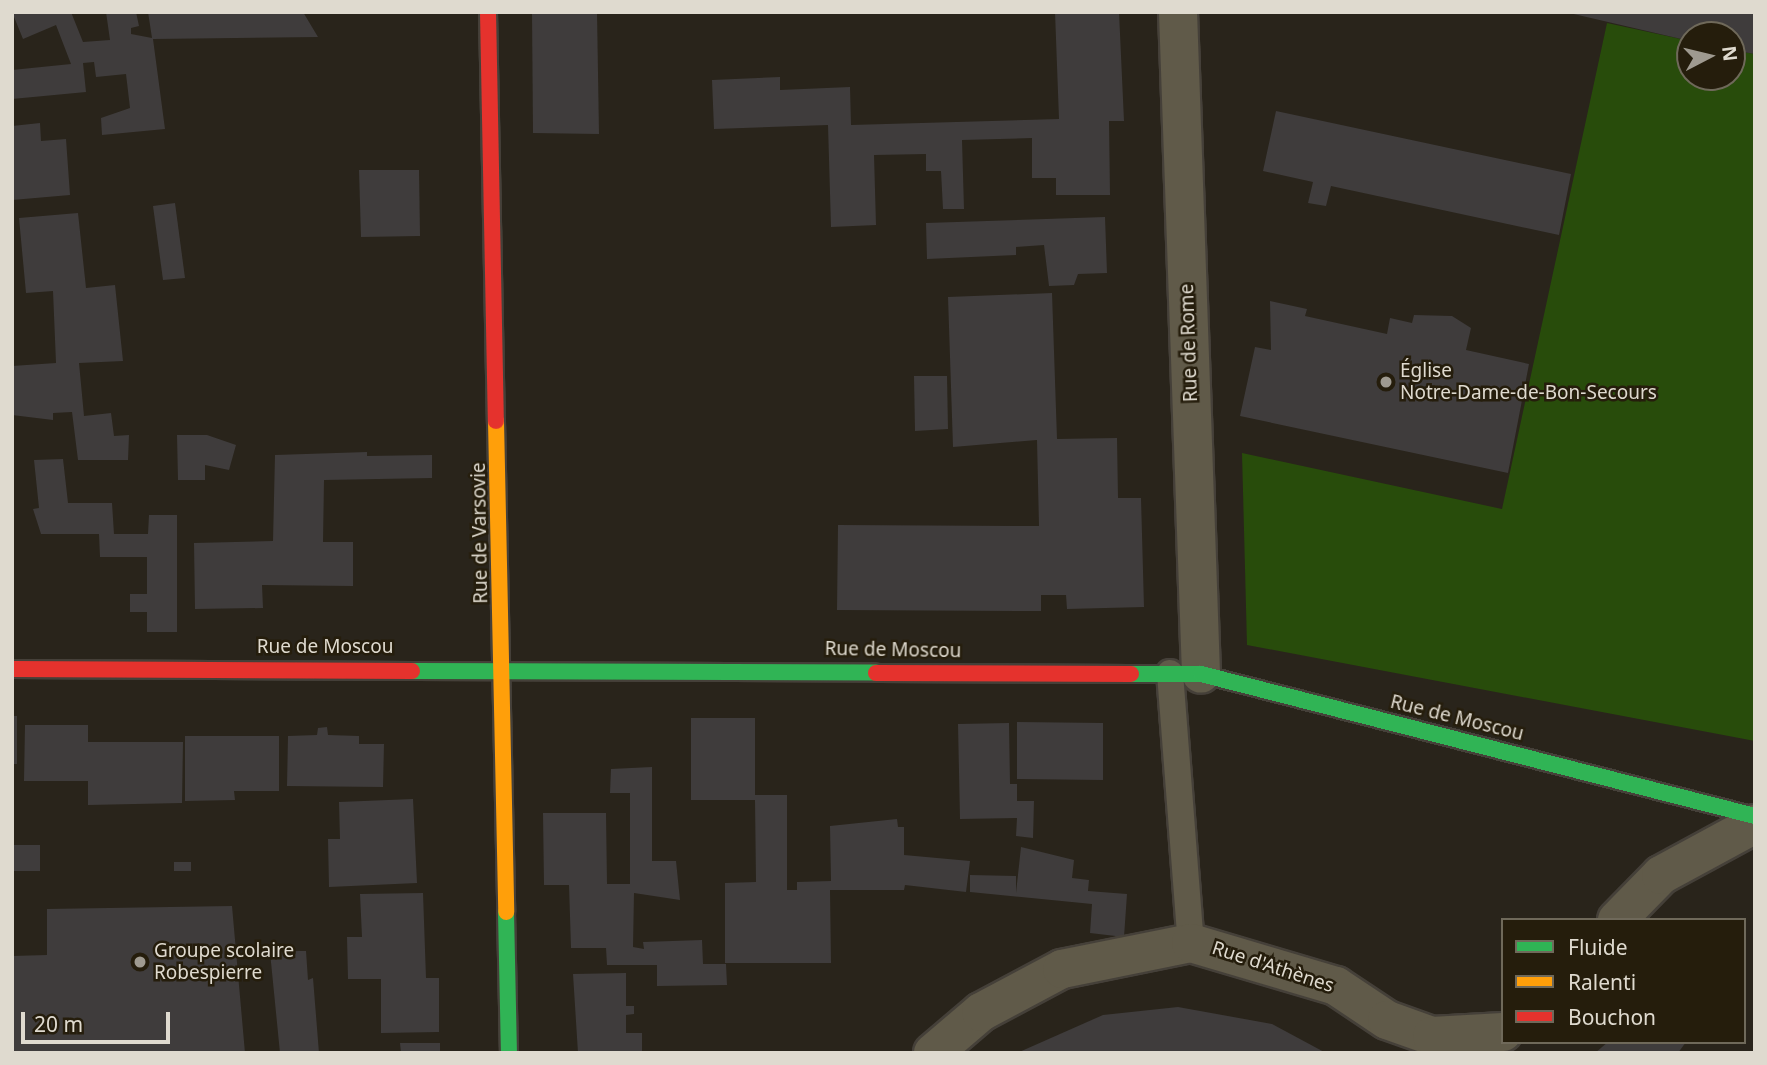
<!DOCTYPE html>
<meta charset="utf-8">
<style>
body{margin:0}
#map{position:relative;width:1767px;height:1065px;overflow:hidden;background:#29241b;font-family:"Noto Sans",sans-serif}
div>[style]{position:absolute}
[style*='--x']{left:calc(var(--x)*1px);top:calc(var(--y)*1px);width:calc(var(--w)*1px);rotate:calc(var(--a)*1deg)}
.green>*{inset:0;background:#284c0b}
.building>*{inset:0;background:#3f3c3c}
.roads{filter:drop-shadow(2px 0 #454039) drop-shadow(-2px 0 #454039) drop-shadow(0 2px #454039) drop-shadow(0 -2px #454039)}
.lane>*{height:26px;margin:-13px;padding:0 13px;transform-origin:13px;border-radius:13px;background:#605a49}
.street>*{height:38px;margin:-19px;padding:0 19px;transform-origin:19px;border-radius:19px;background:#605a49}
.fast>*{height:16px;margin:-8px;padding:0 8px;transform-origin:8px;border-radius:8px;background:#30b455}
.slow>*{height:16px;margin:-8px;padding:0 8px;transform-origin:8px;border-radius:8px;background:#ff9f0a}
.jam>*{height:16px;margin:-8px;padding:0 8px;transform-origin:8px;border-radius:8px;background:#e5322d}
.dots>*{width:19px;height:19px;translate:-50% -50%;box-sizing:border-box;border:4px solid #251d0c;border-radius:50%}
span{translate:-50% -50%;white-space:nowrap;text-align:center;line-height:1.15;-webkit-text-stroke:5px #251d0c;paint-order:stroke}
.street-label{font-size:19px;color:#dfdacf}
.poi-label{font-size:19px;color:#dfdacf}
.left{translate:0 -50%;text-align:left}
.frame{position:absolute;inset:0;border:14px solid #dfdacf;pointer-events:none}
.legend{position:absolute;left:1501px;top:918px;width:245px;height:126px;box-sizing:border-box;background:#251d0c;border:2px solid #6f695a;margin:0;padding:9px 12px;list-style:none;font-size:21px;color:#dfdacf}
.legend li{display:flex;align-items:center;gap:14px;height:35px}
.legend b{width:35px;border:2px solid #6f695a}
.north{position:absolute;left:1676px;top:21px;width:70px;height:70px;box-sizing:border-box;background:#251d0c;border:2px solid #6f695a;border-radius:50%;rotate:83deg;font-size:19px;font-weight:700;line-height:28px;text-align:center;color:#dfdacf}
.north::after{content:'';display:block;margin:auto;width:24px;height:32px;background:#9f9a90;clip-path:polygon(50% 0,100% 100%,50% 72%,0 100%)}
.scale{position:absolute;left:21px;top:1012px;width:149px;height:32px;box-sizing:border-box;border:4px solid #dfdacf;border-top:0;padding-left:9px;font-size:21px;line-height:24px;white-space:nowrap;color:#dfdacf;-webkit-text-stroke:5px #251d0c;paint-order:stroke}
</style>
<div id="map">
<div class="green">
<i style="clip-path:polygon(1607px 23px,1690px 41px,1690px 77px,1732px 77px,1732px 50px,1755px 54px,1755px 741px,1247px 645px,1242px 453px,1502px 509px)"></i>
</div>
<div class="building">
<i style="clip-path:polygon(12px 12px,71px 12px,83px 42px,110px 40px,106px 12px,136px 12px,139px 26px,131px 28px,131px 34px,152px 38px,148px 12px,303px 12px,318px 37px,153px 39px,165px 129px,102px 135px,101px 118px,130px 108px,126px 74px,96px 77px,94px 62px,83px 63px,86px 92px,12px 99px,12px 70px,71px 64px,56px 25px,23px 39px)"></i>
<i style="clip-path:polygon(532px 12px,597px 12px,599px 134px,533px 133px)"></i>
<i style="clip-path:polygon(1055px 12px,1119px 12px,1124px 121px,1109px 121px,1110px 195px,1056px 195px,1056px 178px,1032px 178px,1032px 138px,962px 140px,964px 209px,943px 209px,941px 171px,926px 171px,926px 154px,874px 155px,876px 225px,831px 227px,828px 125px,714px 129px,712px 80px,780px 77px,780px 90px,850px 87px,851px 125px,1059px 119px)"></i>
<i style="clip-path:polygon(1565px 12px,1755px 12px,1755px 54px,1732px 50px,1732px 35px,1690px 35px,1690px 41px)"></i>
<i style="clip-path:polygon(1276px 111px,1571px 174px,1559px 235px,1331px 186px,1326px 206px,1308px 203px,1313px 182px,1263px 171px)"></i>
<i style="clip-path:polygon(40px 123px,41px 141px,66px 139px,70px 195px,12px 200px,12px 126px)"></i>
<i style="clip-path:polygon(359px 170px,419px 170px,420px 236px,361px 237px)"></i>
<i style="clip-path:polygon(175px 203px,185px 278px,163px 280px,153px 206px)"></i>
<i style="clip-path:polygon(78px 213px,86px 288px,115px 285px,123px 361px,79px 363px,84px 416px,111px 413px,114px 436px,129px 435px,128px 460px,78px 460px,72px 412px,53px 413px,53px 420px,12px 415px,12px 366px,56px 363px,53px 291px,26px 293px,19px 218px)"></i>
<i style="clip-path:polygon(1105px 217px,1107px 273px,1078px 274px,1074px 285px,1049px 286px,1044px 245px,1016px 247px,1016px 255px,927px 259px,926px 223px)"></i>
<i style="clip-path:polygon(1052px 293px,1057px 439px,1117px 438px,1118px 498px,1141px 498px,1144px 607px,1067px 609px,1066px 595px,1041px 595px,1041px 611px,837px 610px,838px 525px,1039px 526px,1037px 440px,953px 447px,948px 297px)"></i>
<i style="clip-path:polygon(1270px 301px,1307px 309px,1305px 316px,1387px 334px,1390px 318px,1412px 323px,1414px 315px,1452px 316px,1471px 328px,1466px 350px,1529px 364px,1508px 473px,1240px 416px,1255px 347px,1271px 350px)"></i>
<i style="clip-path:polygon(914px 376px,947px 376px,948px 429px,915px 431px)"></i>
<i style="clip-path:polygon(177px 435px,207px 435px,236px 445px,229px 470px,205px 465px,205px 480px,178px 480px)"></i>
<i style="clip-path:polygon(367px 452px,367px 456px,432px 455px,432px 478px,324px 480px,323px 542px,353px 542px,353px 586px,262px 585px,263px 608px,195px 609px,194px 543px,273px 541px,275px 455px)"></i>
<i style="clip-path:polygon(63px 459px,68px 503px,112px 503px,114px 534px,148px 534px,149px 515px,177px 515px,177px 632px,147px 632px,147px 612px,130px 612px,130px 594px,147px 594px,147px 557px,100px 557px,99px 534px,41px 534px,33px 509px,39px 508px,34px 460px)"></i>
<i style="clip-path:polygon(12px 716px,17px 716px,17px 764px,12px 764px)"></i>
<i style="clip-path:polygon(691px 718px,755px 718px,755px 795px,787px 795px,787px 890px,797px 890px,797px 882px,831px 881px,830px 826px,897px 819px,898px 827px,904px 827px,904px 855px,970px 861px,966px 892px,905px 885px,904px 890px,830px 890px,831px 963px,725px 963px,725px 883px,756px 882px,755px 800px,691px 800px)"></i>
<i style="clip-path:polygon(1017px 722px,1103px 723px,1103px 780px,1017px 779px)"></i>
<i style="clip-path:polygon(1009px 723px,1010px 784px,1017px 784px,1017px 801px,1034px 801px,1033px 838px,1016px 836px,1017px 818px,960px 819px,958px 724px)"></i>
<i style="clip-path:polygon(25px 725px,88px 725px,88px 742px,183px 742px,182px 803px,88px 805px,88px 781px,24px 781px)"></i>
<i style="clip-path:polygon(327px 727px,328px 735px,359px 736px,359px 744px,384px 744px,383px 787px,287px 786px,288px 736px,317px 735px,318px 728px)"></i>
<i style="clip-path:polygon(185px 736px,279px 736px,279px 791px,234px 791px,235px 800px,185px 801px)"></i>
<i style="clip-path:polygon(652px 767px,652px 861px,676px 861px,680px 900px,634px 893px,633px 947px,644px 949px,643px 942px,702px 940px,703px 964px,726px 964px,727px 985px,657px 986px,657px 965px,607px 965px,606px 948px,571px 948px,569px 885px,544px 885px,543px 813px,606px 813px,607px 884px,630px 884px,630px 793px,610px 793px,611px 769px)"></i>
<i style="clip-path:polygon(413px 799px,417px 883px,329px 887px,328px 839px,340px 839px,339px 802px)"></i>
<i style="clip-path:polygon(12px 845px,40px 845px,40px 871px,12px 871px)"></i>
<i style="clip-path:polygon(1021px 847px,1074px 860px,1072px 878px,1089px 880px,1088px 891px,1127px 894px,1124px 937px,1090px 933px,1092px 904px,970px 892px,970px 875px,1016px 876px,1016px 893px)"></i>
<i style="clip-path:polygon(174px 862px,191px 862px,191px 871px,174px 871px)"></i>
<i style="clip-path:polygon(423px 893px,426px 978px,439px 978px,439px 1032px,381px 1033px,381px 979px,348px 979px,347px 937px,362px 937px,360px 894px)"></i>
<i style="clip-path:polygon(232px 906px,245px 1053px,12px 1053px,12px 956px,47px 955px,47px 909px)"></i>
<i style="clip-path:polygon(299px 951px,306px 951px,308px 980px,313px 978px,319px 1053px,280px 1053px,270px 952px)"></i>
<i style="clip-path:polygon(626px 973px,626px 1006px,634px 1006px,634px 1014px,626px 1015px,626px 1033px,642px 1033px,642px 1053px,578px 1053px,573px 974px)"></i>
<i style="clip-path:polygon(1178px 1007px,1272px 1024px,1326px 1053px,1017px 1053px,1103px 1015px)"></i>
<i style="clip-path:polygon(1608px 1042px,1686px 1042px,1678px 1053px,1595px 1053px)"></i>
<i style="clip-path:polygon(400px 1043px,440px 1043px,440px 1053px,401px 1053px)"></i>
</div>
<div class="roads">
<div class="lane">
<i style="--x:1170;--y:673;--w:271;--a:85.6"></i>
</div>
<div class="street">
<i style="--x:1178;--y:12;--w:662;--a:88.01"></i>
<i style="--x:1617;--y:920;--w:63;--a:-45.6"></i>
<i style="--x:1661;--y:875;--w:107;--a:-28.5"></i>
<i style="--x:933;--y:1053;--w:63;--a:-40.5"></i>
<i style="--x:981;--y:1012;--w:92;--a:-28"></i>
<i style="--x:1062;--y:969;--w:132;--a:-11.4"></i>
<i style="--x:1191;--y:943;--w:151;--a:16.5"></i>
<i style="--x:1336;--y:986;--w:61;--a:33.7"></i>
<i style="--x:1387;--y:1020;--w:48;--a:19.6"></i>
<i style="--x:1432;--y:1036;--w:71;--a:-3.2"></i>
</div>
<div class="fast">
<i style="--x:412;--y:671;--w:464;--a:0.2"></i>
<i style="--x:1131;--y:674;--w:70;--a:0"></i>
<i style="--x:1201;--y:674;--w:572;--a:14.38"></i>
<i style="--x:506;--y:912;--w:141;--a:88.8"></i>
</div>
<div class="slow">
<i style="--x:496;--y:421;--w:491;--a:88.8"></i>
</div>
<div class="jam">
<i style="--x:488;--y:12;--w:409;--a:88.9"></i>
<i style="--x:12;--y:669;--w:400;--a:0.3"></i>
<i style="--x:876;--y:673;--w:255;--a:0.2"></i>
</div>
</div>
<div class="dots">
<i style="left:1386px;top:382px;background:#9f9a90"></i>
<i style="left:140px;top:962px;background:#9f9a90"></i>
</div>
<div class="street-label">
<span style="left:1189px;top:343px;rotate:-92deg">Rue de Rome</span>
<span style="left:480px;top:533px;rotate:-91deg">Rue de Varsovie</span>
<span style="left:325px;top:647px">Rue de Moscou</span>
<span style="left:893px;top:650px;rotate:1deg">Rue de Moscou</span>
<span style="left:1457px;top:718px;rotate:14deg">Rue de Moscou</span>
<span style="left:1273px;top:967px;rotate:18deg">Rue d'Athènes</span>
</div>
<div class="poi-label">
<span class="left" style="left:1400px;top:382px">Église<br>Notre-Dame-de-Bon-Secours</span>
<span class="left" style="left:154px;top:962px">Groupe scolaire<br>Robespierre</span>
</div>
<div class="frame"></div>
<ul class="legend">
<li><b style="height:9px;background:#30b455"></b>Fluide</li>
<li><b style="height:9px;background:#ff9f0a"></b>Ralenti</li>
<li><b style="height:9px;background:#e5322d"></b>Bouchon</li>
</ul>
<div class="north">N</div>
<div class="scale">20 m</div>
</div>
